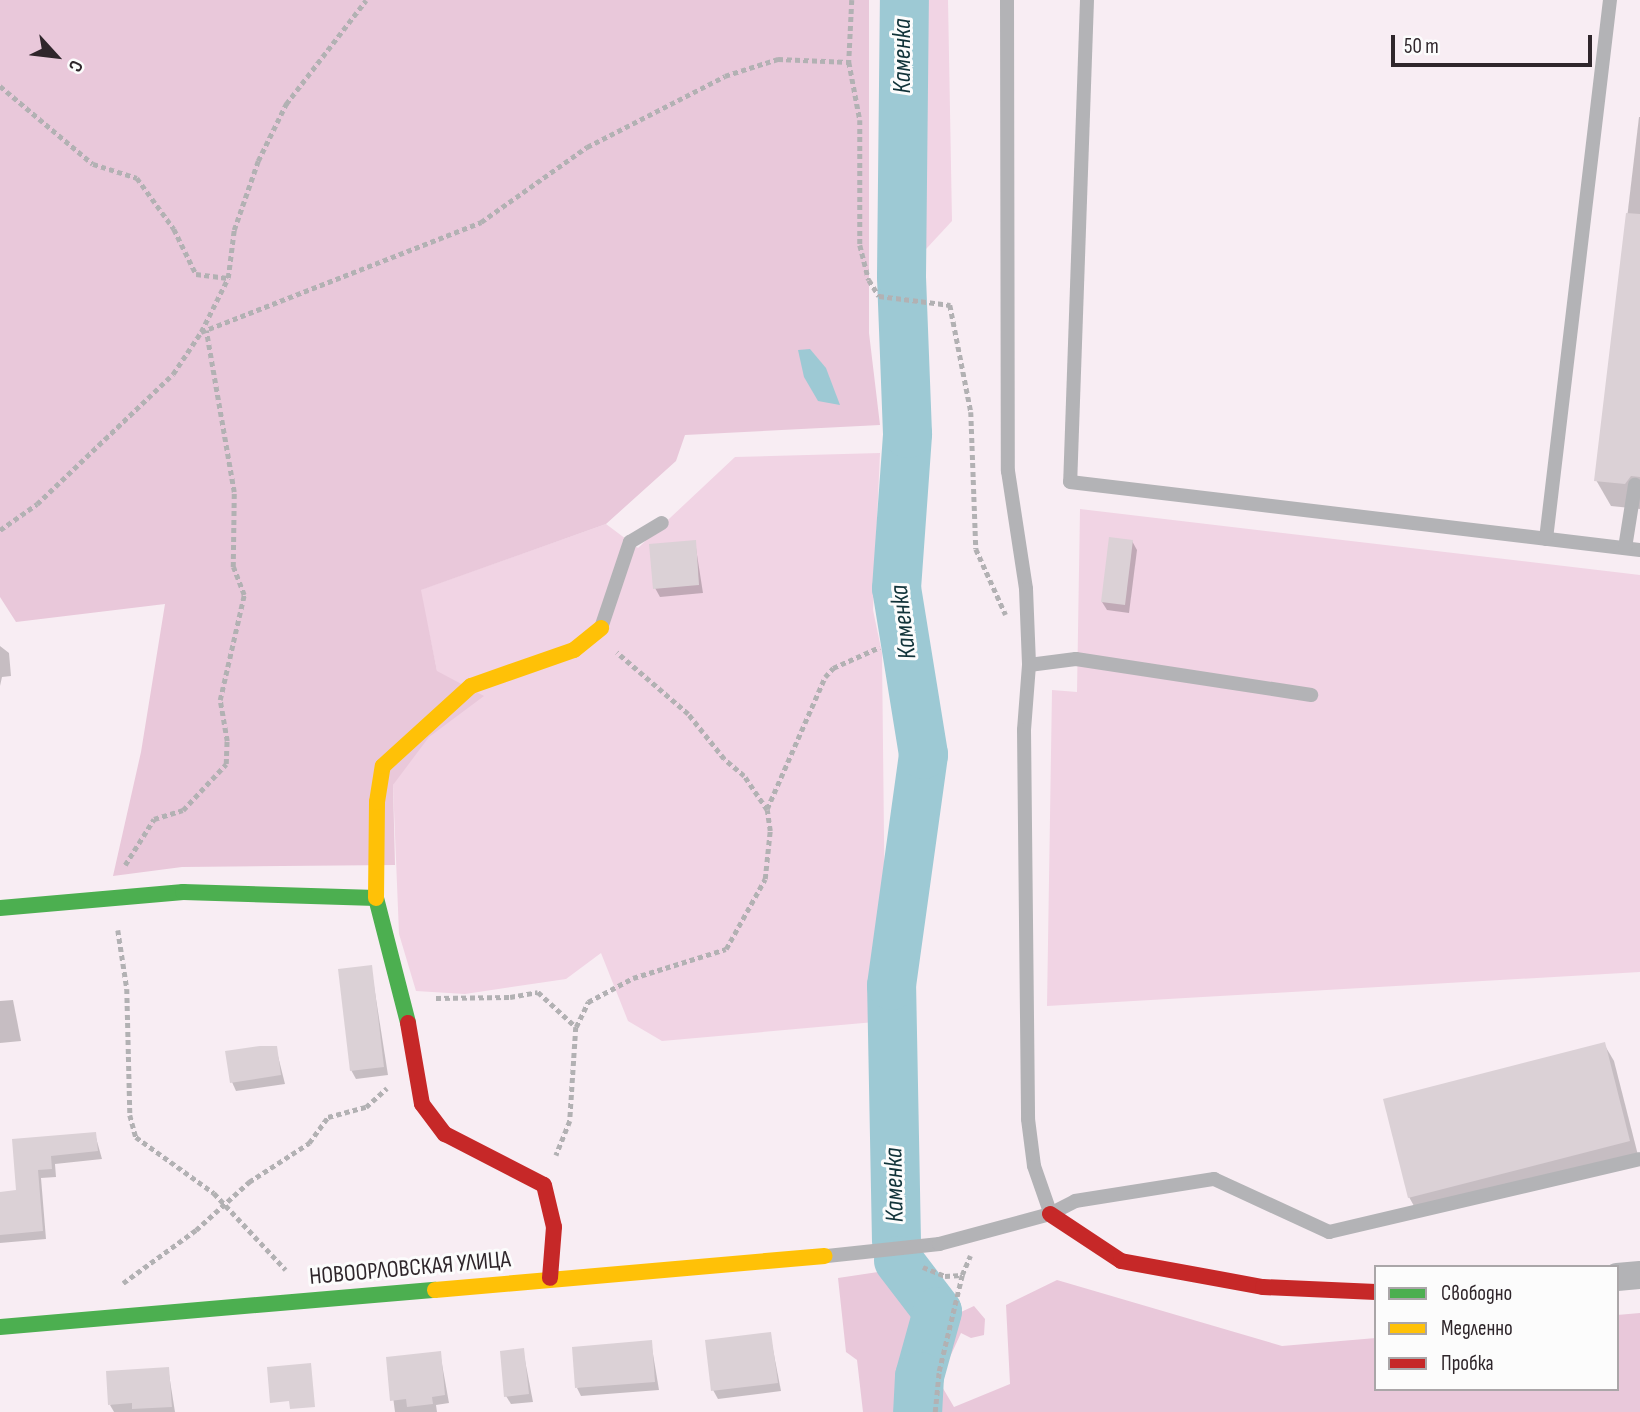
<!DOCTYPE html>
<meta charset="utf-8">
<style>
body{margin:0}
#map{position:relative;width:1640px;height:1412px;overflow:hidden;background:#f8edf3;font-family:"Sofia Sans Condensed",sans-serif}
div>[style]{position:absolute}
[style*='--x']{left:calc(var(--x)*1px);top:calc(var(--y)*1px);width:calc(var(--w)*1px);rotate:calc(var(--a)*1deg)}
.green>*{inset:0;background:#f1d4e4}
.forest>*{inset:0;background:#e9c8da}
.water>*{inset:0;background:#9dc9d4}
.shadow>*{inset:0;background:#0003}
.river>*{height:49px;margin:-24.5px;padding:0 24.5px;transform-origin:24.5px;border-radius:24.5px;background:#9dc9d4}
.building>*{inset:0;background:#dbd1d6}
.path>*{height:4.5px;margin-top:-2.25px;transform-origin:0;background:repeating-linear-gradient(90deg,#b2b1b3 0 5px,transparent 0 8.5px)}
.lane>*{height:14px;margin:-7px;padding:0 7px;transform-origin:7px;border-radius:7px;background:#b3b3b6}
.street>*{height:28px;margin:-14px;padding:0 14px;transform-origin:14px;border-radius:14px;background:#b3b3b6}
.fast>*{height:16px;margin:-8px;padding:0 8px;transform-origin:8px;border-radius:8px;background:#4caf50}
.slow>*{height:16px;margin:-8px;padding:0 8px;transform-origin:8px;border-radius:8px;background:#ffc107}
.jam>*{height:16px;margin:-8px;padding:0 8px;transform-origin:8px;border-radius:8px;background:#c62828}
span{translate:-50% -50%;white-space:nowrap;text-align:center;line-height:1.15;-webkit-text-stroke:6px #fcfcfc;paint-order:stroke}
.street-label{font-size:24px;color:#2f262b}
.water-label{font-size:26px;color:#113339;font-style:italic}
.legend{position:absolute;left:1374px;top:1265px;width:245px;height:126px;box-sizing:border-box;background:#fcfcfc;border:2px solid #aaa6a8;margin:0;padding:9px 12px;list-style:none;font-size:21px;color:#2f262b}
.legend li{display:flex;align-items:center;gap:14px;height:35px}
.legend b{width:35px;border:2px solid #aaa6a8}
.north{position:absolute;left:21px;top:21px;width:70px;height:70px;-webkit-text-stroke:5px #fcfcfc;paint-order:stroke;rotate:117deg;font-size:19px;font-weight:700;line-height:28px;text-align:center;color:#2f262b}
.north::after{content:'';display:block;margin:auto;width:24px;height:32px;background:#2f262b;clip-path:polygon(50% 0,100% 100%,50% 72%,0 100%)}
.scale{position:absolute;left:1391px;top:35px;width:201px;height:32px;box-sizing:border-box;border:4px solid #2f262b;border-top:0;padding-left:9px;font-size:21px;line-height:24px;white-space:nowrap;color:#2f262b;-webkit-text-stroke:5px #fcfcfc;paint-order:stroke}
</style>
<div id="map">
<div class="green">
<i style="clip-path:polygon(904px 0,948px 0,952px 221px,901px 276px)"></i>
<i style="clip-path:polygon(880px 453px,873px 610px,882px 653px,886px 1021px,662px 1041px,628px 1021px,601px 953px,566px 979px,465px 994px,416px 991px,399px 934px,393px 785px,437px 671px,420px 590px,606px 524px,638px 548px,735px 457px)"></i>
<i style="clip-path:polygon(1080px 509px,1640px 575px,1640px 972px,1047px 1006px,1052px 690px,1077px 692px)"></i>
</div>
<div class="forest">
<i style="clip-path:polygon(0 0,869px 0,869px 333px,880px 425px,685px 435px,676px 461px,606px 524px,421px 590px,437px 671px,484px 696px,429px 737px,393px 785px,395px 865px,182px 867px,113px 876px,141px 752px,165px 604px,16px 622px,0 597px)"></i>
<i style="clip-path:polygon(878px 1272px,902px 1278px,916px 1292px,946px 1284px,961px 1312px,974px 1306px,985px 1319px,984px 1335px,971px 1338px,961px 1333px,949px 1359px,934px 1373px,954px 1407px,1010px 1384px,1006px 1305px,1057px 1280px,1282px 1346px,1376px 1338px,1376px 1389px,1617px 1389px,1617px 1315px,1640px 1313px,1640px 1412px,863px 1412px,857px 1360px,846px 1352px,838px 1278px)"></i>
</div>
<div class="water">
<i style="clip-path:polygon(810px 349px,826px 368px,840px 405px,818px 401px,804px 377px,798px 350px)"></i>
</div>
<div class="shadow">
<i style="clip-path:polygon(1639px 117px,1640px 117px,1640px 509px,1611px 506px,1596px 480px)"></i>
<i style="clip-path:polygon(1132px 541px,1137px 550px,1129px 613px,1107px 610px,1102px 602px)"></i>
<i style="clip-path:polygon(695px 542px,703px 593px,660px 597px,655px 588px)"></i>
<i style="clip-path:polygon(0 646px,9px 653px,11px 676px,2px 677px,0 686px)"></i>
<i style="clip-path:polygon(371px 967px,388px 1075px,356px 1079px,351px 1070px)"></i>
<i style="clip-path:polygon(13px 1000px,21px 1041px,0 1043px,0 1001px)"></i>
<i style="clip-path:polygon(1604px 1044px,1614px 1061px,1639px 1159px,1419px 1215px,1409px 1197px)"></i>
<i style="clip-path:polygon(276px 1048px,285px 1084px,236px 1091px,232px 1082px)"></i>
<i style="clip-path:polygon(95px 1134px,102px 1159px,55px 1164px,56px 1177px,41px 1178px,46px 1239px,0 1243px,0 1194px,18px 1192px,14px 1141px)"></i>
<i style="clip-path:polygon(770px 1334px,781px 1391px,718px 1399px,713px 1390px)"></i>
<i style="clip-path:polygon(651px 1342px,659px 1390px,581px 1396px,577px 1388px)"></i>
<i style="clip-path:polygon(523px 1350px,533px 1402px,511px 1404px,506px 1396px)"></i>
<i style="clip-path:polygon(440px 1353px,449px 1403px,436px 1405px,437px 1412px,395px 1412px,388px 1359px)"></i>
<i style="clip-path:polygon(168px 1368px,175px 1412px,114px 1412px,110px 1405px)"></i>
</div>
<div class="river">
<i style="--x:896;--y:1241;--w:256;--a:-91.1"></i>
<i style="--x:891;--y:985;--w:233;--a:-82.1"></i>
<i style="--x:923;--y:754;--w:168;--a:-99.2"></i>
<i style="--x:896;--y:588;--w:155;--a:-85.9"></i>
<i style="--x:907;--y:433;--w:157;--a:-92.2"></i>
<i style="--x:901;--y:276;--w:276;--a:-89.4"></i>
<i style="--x:898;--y:1260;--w:64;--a:52.6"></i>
<i style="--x:937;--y:1311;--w:67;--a:105.5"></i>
<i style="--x:919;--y:1376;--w:36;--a:93"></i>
</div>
<div class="building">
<i style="clip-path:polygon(1626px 213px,1640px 214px,1640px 477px,1631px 476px,1625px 484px,1594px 481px)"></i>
<i style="clip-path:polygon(1109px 537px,1133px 540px,1125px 605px,1101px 602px)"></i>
<i style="clip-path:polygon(696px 540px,699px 585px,653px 589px,649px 544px)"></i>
<i style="clip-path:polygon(372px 965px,384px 1067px,350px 1071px,338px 969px)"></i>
<i style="clip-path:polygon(1605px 1042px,1630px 1141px,1408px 1198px,1383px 1099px)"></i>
<i style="clip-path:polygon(260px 1046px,277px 1046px,281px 1075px,230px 1083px,225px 1051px)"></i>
<i style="clip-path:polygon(96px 1132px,98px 1151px,51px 1156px,52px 1169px,38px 1170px,43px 1231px,0 1235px,0 1192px,16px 1190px,12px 1139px)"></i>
<i style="clip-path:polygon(771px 1332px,778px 1383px,711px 1391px,705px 1340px)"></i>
<i style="clip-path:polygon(652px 1340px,655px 1382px,575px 1388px,572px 1347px)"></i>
<i style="clip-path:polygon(524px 1348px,529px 1394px,504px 1397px,500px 1351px)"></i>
<i style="clip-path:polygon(441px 1351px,445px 1395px,432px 1397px,433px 1404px,407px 1407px,406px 1399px,390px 1401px,386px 1357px)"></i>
<i style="clip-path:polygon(311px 1363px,315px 1407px,290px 1409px,289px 1401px,270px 1403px,267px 1367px)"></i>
<i style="clip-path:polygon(169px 1367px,172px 1407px,132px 1409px,132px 1403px,108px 1405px,106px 1371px)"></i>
</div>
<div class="path">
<i style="--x:852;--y:0;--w:62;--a:92.8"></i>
<i style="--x:849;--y:62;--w:59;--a:79.3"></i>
<i style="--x:860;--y:120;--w:125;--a:90"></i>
<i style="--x:860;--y:245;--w:36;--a:76"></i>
<i style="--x:869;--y:280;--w:19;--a:58"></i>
<i style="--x:879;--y:296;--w:72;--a:7.2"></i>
<i style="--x:950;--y:305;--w:109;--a:78.9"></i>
<i style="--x:971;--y:412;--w:137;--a:87.9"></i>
<i style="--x:976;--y:549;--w:72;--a:65.6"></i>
<i style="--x:0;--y:86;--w:121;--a:40"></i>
<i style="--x:93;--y:164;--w:46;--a:17.7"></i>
<i style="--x:137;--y:178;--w:63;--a:54"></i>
<i style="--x:174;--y:229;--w:50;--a:63.9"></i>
<i style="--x:196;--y:274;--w:32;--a:7"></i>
<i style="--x:201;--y:332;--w:301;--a:-21.4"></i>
<i style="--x:481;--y:222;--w:130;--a:-35.3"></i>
<i style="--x:587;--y:147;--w:155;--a:-27.2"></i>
<i style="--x:725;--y:76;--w:56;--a:-17.8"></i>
<i style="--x:778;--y:59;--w:71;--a:2.4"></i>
<i style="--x:0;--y:530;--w:45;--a:-35.1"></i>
<i style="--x:37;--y:504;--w:188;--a:-43.7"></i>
<i style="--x:173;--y:374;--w:50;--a:-56.3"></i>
<i style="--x:201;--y:332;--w:60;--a:-63.4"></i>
<i style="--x:228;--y:278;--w:48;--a:-82.9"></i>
<i style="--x:234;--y:230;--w:73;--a:-70.8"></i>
<i style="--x:258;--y:161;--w:64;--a:-63.8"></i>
<i style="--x:286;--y:104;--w:131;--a:-52.4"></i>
<i style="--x:767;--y:809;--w:144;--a:-66.3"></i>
<i style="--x:825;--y:677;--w:12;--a:-48"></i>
<i style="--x:833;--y:668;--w:51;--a:-24.1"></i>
<i style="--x:125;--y:865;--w:54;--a:-57.8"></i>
<i style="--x:154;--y:819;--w:30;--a:-17"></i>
<i style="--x:183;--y:810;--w:63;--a:-46.9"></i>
<i style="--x:226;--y:764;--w:23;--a:-88"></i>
<i style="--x:227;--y:741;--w:42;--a:-99.7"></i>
<i style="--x:220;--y:700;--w:108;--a:-77.1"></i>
<i style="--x:244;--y:595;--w:30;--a:-111"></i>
<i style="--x:233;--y:567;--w:75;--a:-89.2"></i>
<i style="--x:234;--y:492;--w:164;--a:-99.8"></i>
<i style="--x:118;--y:930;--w:60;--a:81.3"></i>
<i style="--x:127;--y:989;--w:126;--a:88.6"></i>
<i style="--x:130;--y:1115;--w:23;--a:75"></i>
<i style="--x:136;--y:1137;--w:96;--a:35.7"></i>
<i style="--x:214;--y:1193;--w:105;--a:46.9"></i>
<i style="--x:436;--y:998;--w:74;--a:-0.8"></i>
<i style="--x:510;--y:997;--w:28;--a:-10"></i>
<i style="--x:538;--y:992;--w:52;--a:42.6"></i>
<i style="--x:576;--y:1027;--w:94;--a:93.7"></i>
<i style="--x:570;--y:1121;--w:37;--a:112"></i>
<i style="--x:576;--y:1027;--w:28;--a:-64"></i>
<i style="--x:588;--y:1002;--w:51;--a:-28.1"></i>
<i style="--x:633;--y:978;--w:97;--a:-17.3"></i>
<i style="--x:726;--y:949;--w:80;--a:-60.9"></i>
<i style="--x:765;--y:879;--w:48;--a:-84.1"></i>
<i style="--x:770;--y:831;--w:21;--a:-98"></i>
<i style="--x:767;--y:810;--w:41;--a:-124.1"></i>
<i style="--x:744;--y:776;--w:26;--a:-140"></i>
<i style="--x:724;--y:759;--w:58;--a:-128.7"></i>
<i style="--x:688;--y:714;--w:94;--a:-139.3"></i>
<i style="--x:923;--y:1267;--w:24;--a:22"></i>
<i style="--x:945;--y:1276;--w:17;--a:-3"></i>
<i style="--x:962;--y:1275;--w:21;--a:-67"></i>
<i style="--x:123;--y:1283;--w:90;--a:-36"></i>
<i style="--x:196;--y:1230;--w:72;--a:-42.2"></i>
<i style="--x:249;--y:1182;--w:72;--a:-33"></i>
<i style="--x:309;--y:1143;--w:32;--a:-54"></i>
<i style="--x:328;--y:1117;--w:39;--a:-15"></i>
<i style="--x:366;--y:1107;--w:28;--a:-42"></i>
<i style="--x:935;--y:1412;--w:41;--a:-84.4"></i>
<i style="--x:939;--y:1371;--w:99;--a:-76.5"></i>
</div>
<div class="lane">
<i style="--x:1007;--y:0;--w:471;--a:89.9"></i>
<i style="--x:1008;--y:471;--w:119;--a:81.3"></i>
<i style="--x:1026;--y:589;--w:76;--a:87.7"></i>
<i style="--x:1029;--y:665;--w:65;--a:94.4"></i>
<i style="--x:1024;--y:730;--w:389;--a:89.4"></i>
<i style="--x:1028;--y:1119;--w:47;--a:82.7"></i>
<i style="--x:1034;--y:1166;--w:49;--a:70.8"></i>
<i style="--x:1087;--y:0;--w:482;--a:92"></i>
<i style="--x:1070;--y:482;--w:574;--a:6.8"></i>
<i style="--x:1546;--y:539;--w:543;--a:-83.23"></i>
<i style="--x:1625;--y:548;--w:64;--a:-81"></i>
<i style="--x:601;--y:628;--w:91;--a:-71.4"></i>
<i style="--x:630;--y:542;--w:37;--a:-31"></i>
<i style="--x:1029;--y:665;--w:47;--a:-7.3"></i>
<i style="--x:1076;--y:659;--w:238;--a:8.7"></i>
<i style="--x:827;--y:1256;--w:113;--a:-6.1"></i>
<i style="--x:939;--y:1244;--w:115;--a:-15.1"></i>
<i style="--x:1050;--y:1214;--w:28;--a:-27"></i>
<i style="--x:1075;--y:1201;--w:141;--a:-9"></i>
<i style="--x:1214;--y:1179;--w:127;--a:24.7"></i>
<i style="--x:1329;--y:1232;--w:319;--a:-13.2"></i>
</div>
<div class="street">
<i style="--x:1617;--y:1277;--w:23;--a:-5"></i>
</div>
<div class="fast">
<i style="--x:0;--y:908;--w:184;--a:-5"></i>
<i style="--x:183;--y:892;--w:193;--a:1.8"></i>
<i style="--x:376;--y:898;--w:129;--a:75.6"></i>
<i style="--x:0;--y:1327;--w:437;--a:-4.9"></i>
</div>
<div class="slow">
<i style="--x:376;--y:898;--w:96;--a:-89.4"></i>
<i style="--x:377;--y:802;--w:36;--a:-81"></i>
<i style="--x:383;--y:766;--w:119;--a:-42.3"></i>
<i style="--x:471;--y:686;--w:109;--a:-19.3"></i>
<i style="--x:574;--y:650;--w:35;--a:-39"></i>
<i style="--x:435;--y:1290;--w:391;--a:-5"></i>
</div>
<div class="jam">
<i style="--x:408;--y:1023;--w:82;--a:80.2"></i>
<i style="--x:422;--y:1104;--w:38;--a:53"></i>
<i style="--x:445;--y:1134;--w:111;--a:27.3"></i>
<i style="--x:544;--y:1185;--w:43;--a:76.6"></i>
<i style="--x:554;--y:1227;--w:51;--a:94.5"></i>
<i style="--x:1050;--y:1214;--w:85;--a:33.5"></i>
<i style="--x:1121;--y:1261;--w:144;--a:10.4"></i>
<i style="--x:1263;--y:1287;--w:113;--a:2.5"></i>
</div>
<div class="street-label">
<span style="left:410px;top:1268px;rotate:-5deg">НОВООРЛОВСКАЯ УЛИЦА</span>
</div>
<div class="water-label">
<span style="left:903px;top:56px;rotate:-90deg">Каменка</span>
<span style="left:904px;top:622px;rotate:-97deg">Каменка</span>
<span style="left:895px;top:1185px;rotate:-91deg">Каменка</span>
</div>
<ul class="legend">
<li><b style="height:9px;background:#4caf50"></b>Свободно</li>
<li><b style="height:9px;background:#ffc107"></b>Медленно</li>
<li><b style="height:9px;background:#c62828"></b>Пробка</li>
</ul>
<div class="north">С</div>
<div class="scale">50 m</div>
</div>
